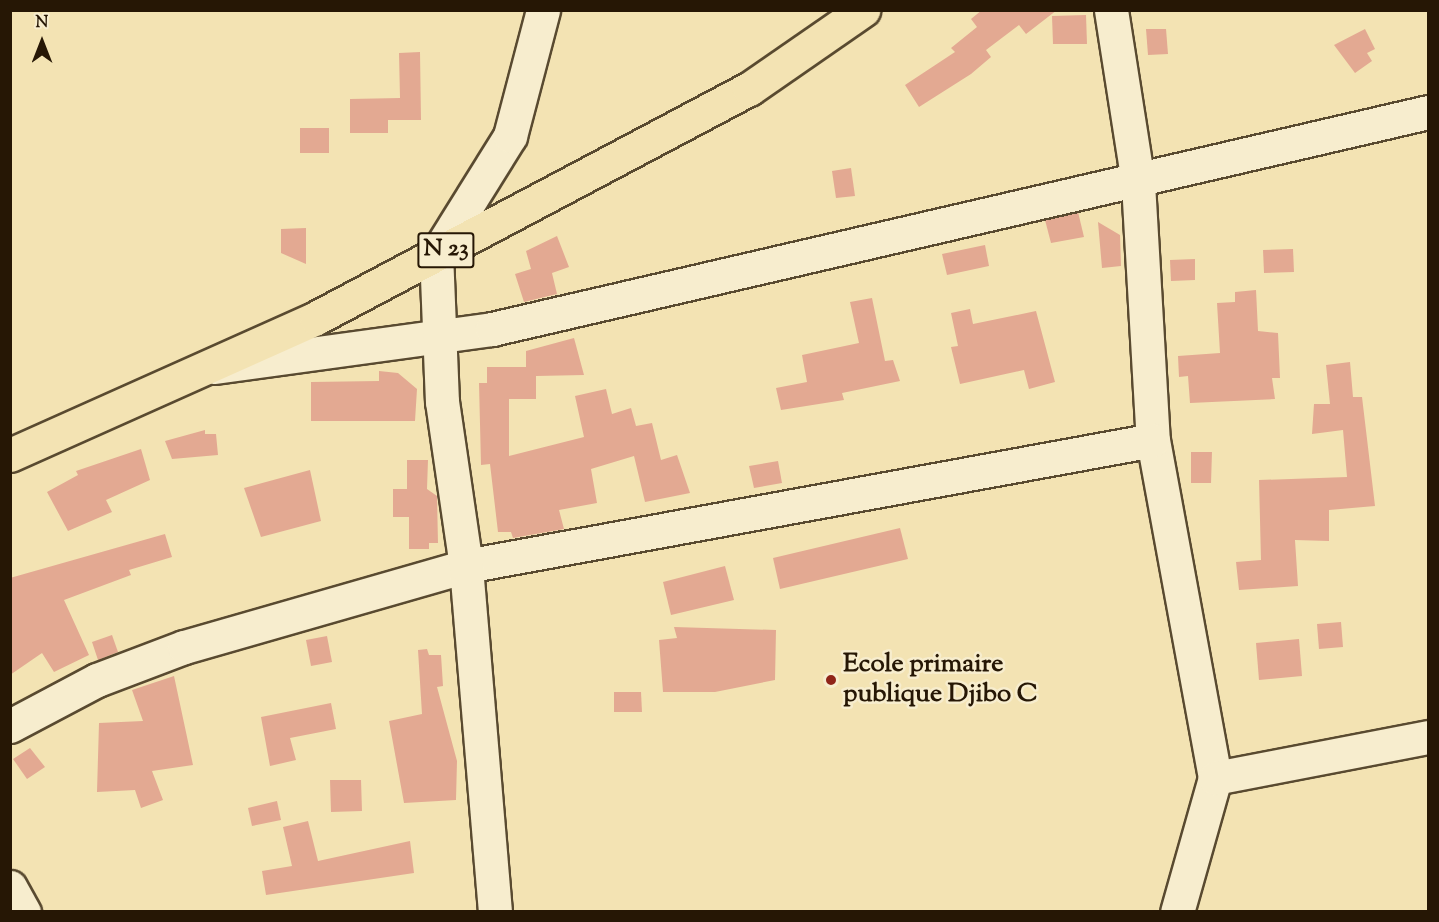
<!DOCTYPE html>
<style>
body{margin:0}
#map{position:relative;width:1439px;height:922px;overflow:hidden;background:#f3e3b3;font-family:"Sorts Mill Goudy",serif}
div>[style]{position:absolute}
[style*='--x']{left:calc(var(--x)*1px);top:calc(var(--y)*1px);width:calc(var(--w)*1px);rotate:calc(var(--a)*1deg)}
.building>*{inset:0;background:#e3a992}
.roads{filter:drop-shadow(2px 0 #594a30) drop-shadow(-2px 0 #594a30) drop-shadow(0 2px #594a30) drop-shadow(0 -2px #594a30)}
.minor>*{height:33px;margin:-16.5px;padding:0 16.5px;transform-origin:16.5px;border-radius:16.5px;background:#f7edce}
.major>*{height:33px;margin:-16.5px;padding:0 16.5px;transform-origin:16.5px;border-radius:16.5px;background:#f3e3b3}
.dots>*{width:16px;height:16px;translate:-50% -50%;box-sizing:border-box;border:3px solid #f7edce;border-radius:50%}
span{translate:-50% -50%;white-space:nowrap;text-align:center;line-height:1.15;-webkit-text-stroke:5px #f7edce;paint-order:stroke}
.shield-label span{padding:2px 4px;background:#f7edce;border:2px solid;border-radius:4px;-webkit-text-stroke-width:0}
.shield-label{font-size:24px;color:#261705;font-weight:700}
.poi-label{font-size:26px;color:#261705;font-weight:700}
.left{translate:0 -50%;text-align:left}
.frame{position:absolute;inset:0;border:12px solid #261705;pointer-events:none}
.north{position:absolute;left:12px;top:12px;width:60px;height:60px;-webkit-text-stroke:4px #f7edce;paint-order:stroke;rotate:0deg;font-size:16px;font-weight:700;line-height:24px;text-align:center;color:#261705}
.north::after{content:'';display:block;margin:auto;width:21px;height:27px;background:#261705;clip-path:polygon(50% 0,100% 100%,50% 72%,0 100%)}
</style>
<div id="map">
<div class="building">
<i style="clip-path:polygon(982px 10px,1057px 10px,1026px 34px,1019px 25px,986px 50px,991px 57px,971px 74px,919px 107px,905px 85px,955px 52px,951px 48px,977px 27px,971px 19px)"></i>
<i style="clip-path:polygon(1086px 15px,1087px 44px,1053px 44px,1052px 16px)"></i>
<i style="clip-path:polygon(1146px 29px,1166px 29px,1168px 54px,1148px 55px)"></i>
<i style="clip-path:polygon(1365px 29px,1375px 49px,1367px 53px,1372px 61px,1355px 73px,1334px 45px)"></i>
<i style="clip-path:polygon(420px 52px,421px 120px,388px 120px,388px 133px,350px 133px,350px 99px,400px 98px,399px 53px)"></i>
<i style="clip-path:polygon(300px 128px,329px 128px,329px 153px,300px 153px)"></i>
<i style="clip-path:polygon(851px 168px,855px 196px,836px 198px,832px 171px)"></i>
<i style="clip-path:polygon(1078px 212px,1084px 237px,1051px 243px,1045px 220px)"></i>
<i style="clip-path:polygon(1098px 222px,1120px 235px,1121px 266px,1102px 268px)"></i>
<i style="clip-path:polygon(306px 228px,306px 264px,281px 253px,281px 229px)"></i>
<i style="clip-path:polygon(557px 236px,569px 267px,552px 273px,557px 294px,524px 302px,515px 274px,531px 269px,526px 251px)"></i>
<i style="clip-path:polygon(985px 245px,989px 266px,947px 275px,942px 254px)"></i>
<i style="clip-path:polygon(1293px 249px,1294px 272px,1264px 273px,1263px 250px)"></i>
<i style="clip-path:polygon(1195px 259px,1195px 280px,1171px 281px,1170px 260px)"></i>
<i style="clip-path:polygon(1256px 290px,1258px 331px,1278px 333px,1280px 378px,1272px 378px,1275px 399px,1190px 403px,1188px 376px,1179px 377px,1178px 356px,1220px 353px,1217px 303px,1235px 302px,1235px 292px)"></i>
<i style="clip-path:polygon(872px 298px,885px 361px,893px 360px,900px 381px,842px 393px,844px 400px,781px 410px,776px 388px,807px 382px,802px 355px,859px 343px,850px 302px)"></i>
<i style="clip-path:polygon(970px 309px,973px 324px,1036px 311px,1055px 382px,1029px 389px,1024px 370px,960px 384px,951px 347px,958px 346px,951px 313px)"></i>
<i style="clip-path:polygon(574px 338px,584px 375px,536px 376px,536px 399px,509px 399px,509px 456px,584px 437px,575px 396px,606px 389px,612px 414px,631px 408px,636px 426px,652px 423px,661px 460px,677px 455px,690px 493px,645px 502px,634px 456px,591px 469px,597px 503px,559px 510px,564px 529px,513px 538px,511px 532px,498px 532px,490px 464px,481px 465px,479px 383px,487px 383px,487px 367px,526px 367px,526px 351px)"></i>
<i style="clip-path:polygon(1350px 362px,1353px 397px,1362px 397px,1375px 506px,1329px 510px,1329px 541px,1295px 540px,1298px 586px,1239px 590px,1236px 562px,1261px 560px,1259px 480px,1347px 477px,1343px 430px,1312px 434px,1314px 404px,1330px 404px,1326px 365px)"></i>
<i style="clip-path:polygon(379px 371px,398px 373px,417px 389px,415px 421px,311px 421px,311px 382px,379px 381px)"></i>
<i style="clip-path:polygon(205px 430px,205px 434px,216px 434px,218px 455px,172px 459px,165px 441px)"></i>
<i style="clip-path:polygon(141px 449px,150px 480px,106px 500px,112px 512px,68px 531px,47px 492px,78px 475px,76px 471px)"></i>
<i style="clip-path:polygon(1191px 452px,1212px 452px,1211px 483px,1191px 483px)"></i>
<i style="clip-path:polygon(407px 460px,428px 460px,427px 489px,437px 496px,438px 543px,429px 543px,429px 549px,409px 549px,409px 517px,393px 517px,393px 489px,407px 489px)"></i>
<i style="clip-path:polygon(778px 461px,782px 483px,754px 488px,749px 466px)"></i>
<i style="clip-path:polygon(310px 470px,321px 521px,261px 537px,244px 488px)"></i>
<i style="clip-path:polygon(900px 528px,908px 559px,780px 589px,773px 558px)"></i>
<i style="clip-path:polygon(165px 534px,172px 557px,129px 570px,131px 575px,64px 600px,89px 655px,54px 672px,42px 653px,10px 675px,10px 578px)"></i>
<i style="clip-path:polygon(725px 566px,734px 600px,671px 615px,663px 582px)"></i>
<i style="clip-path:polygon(1341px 622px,1343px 647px,1319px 649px,1317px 624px)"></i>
<i style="clip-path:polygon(674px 627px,776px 630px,775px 680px,715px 692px,663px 692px,659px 640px,677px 638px)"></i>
<i style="clip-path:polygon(112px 635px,118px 652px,98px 660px,92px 642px)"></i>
<i style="clip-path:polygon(327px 636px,332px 662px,311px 666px,306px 640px)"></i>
<i style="clip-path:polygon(1299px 639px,1302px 676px,1259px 680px,1256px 643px)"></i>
<i style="clip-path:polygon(427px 649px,429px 655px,441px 655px,443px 686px,437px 687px,457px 761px,456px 800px,404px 803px,389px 721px,422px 714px,418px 650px)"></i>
<i style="clip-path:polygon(174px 676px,193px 765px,152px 771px,163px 800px,141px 808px,135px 790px,97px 792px,99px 723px,143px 721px,132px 690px)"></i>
<i style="clip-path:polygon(614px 692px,641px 692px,642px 712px,614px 712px)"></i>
<i style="clip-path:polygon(331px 703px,336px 729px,290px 738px,296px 760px,270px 766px,261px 717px)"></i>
<i style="clip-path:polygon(30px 748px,45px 767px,27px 779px,13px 759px)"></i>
<i style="clip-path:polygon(330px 780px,361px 780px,362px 811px,331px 812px)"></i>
<i style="clip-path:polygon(277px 801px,281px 820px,252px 826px,248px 808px)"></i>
<i style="clip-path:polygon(308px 821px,318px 861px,410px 841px,414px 873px,266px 895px,262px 871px,292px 866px,283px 827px)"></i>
</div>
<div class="roads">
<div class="minor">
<i style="--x:1111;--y:10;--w:175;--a:81.1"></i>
<i style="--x:1138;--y:183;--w:257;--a:86.7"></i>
<i style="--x:1153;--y:440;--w:344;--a:79.6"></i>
<i style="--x:1215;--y:778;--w:139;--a:105.8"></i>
<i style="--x:215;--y:367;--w:280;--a:-7.8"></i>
<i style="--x:492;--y:329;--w:961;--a:-13.05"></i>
<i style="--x:10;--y:726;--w:98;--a:-27.9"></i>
<i style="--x:97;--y:680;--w:93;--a:-20.8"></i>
<i style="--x:184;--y:647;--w:293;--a:-16"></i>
<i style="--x:466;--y:566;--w:698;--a:-10.39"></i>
<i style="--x:1215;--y:778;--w:217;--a:-10.9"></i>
<i style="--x:10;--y:887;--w:29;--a:61"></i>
<i style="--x:495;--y:912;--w:347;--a:-94.8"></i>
<i style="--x:466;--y:566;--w:166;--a:-98.3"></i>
<i style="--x:442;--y:402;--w:147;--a:-92.3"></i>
<i style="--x:436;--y:255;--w:140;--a:-58.1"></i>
<i style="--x:510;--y:136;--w:130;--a:-75.3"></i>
</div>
<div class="major">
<i style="--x:10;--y:455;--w:335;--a:-24.1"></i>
<i style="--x:316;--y:318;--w:490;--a:-27.9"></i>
<i style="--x:749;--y:89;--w:139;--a:-34.7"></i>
</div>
</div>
<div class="dots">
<i style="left:831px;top:680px;background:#8f2418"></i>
</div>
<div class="shield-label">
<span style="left:446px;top:250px">N 23</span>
</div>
<div class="poi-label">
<span class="left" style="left:843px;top:680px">Ecole primaire<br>publique Djibo C</span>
</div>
<div class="frame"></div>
<div class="north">N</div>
</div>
